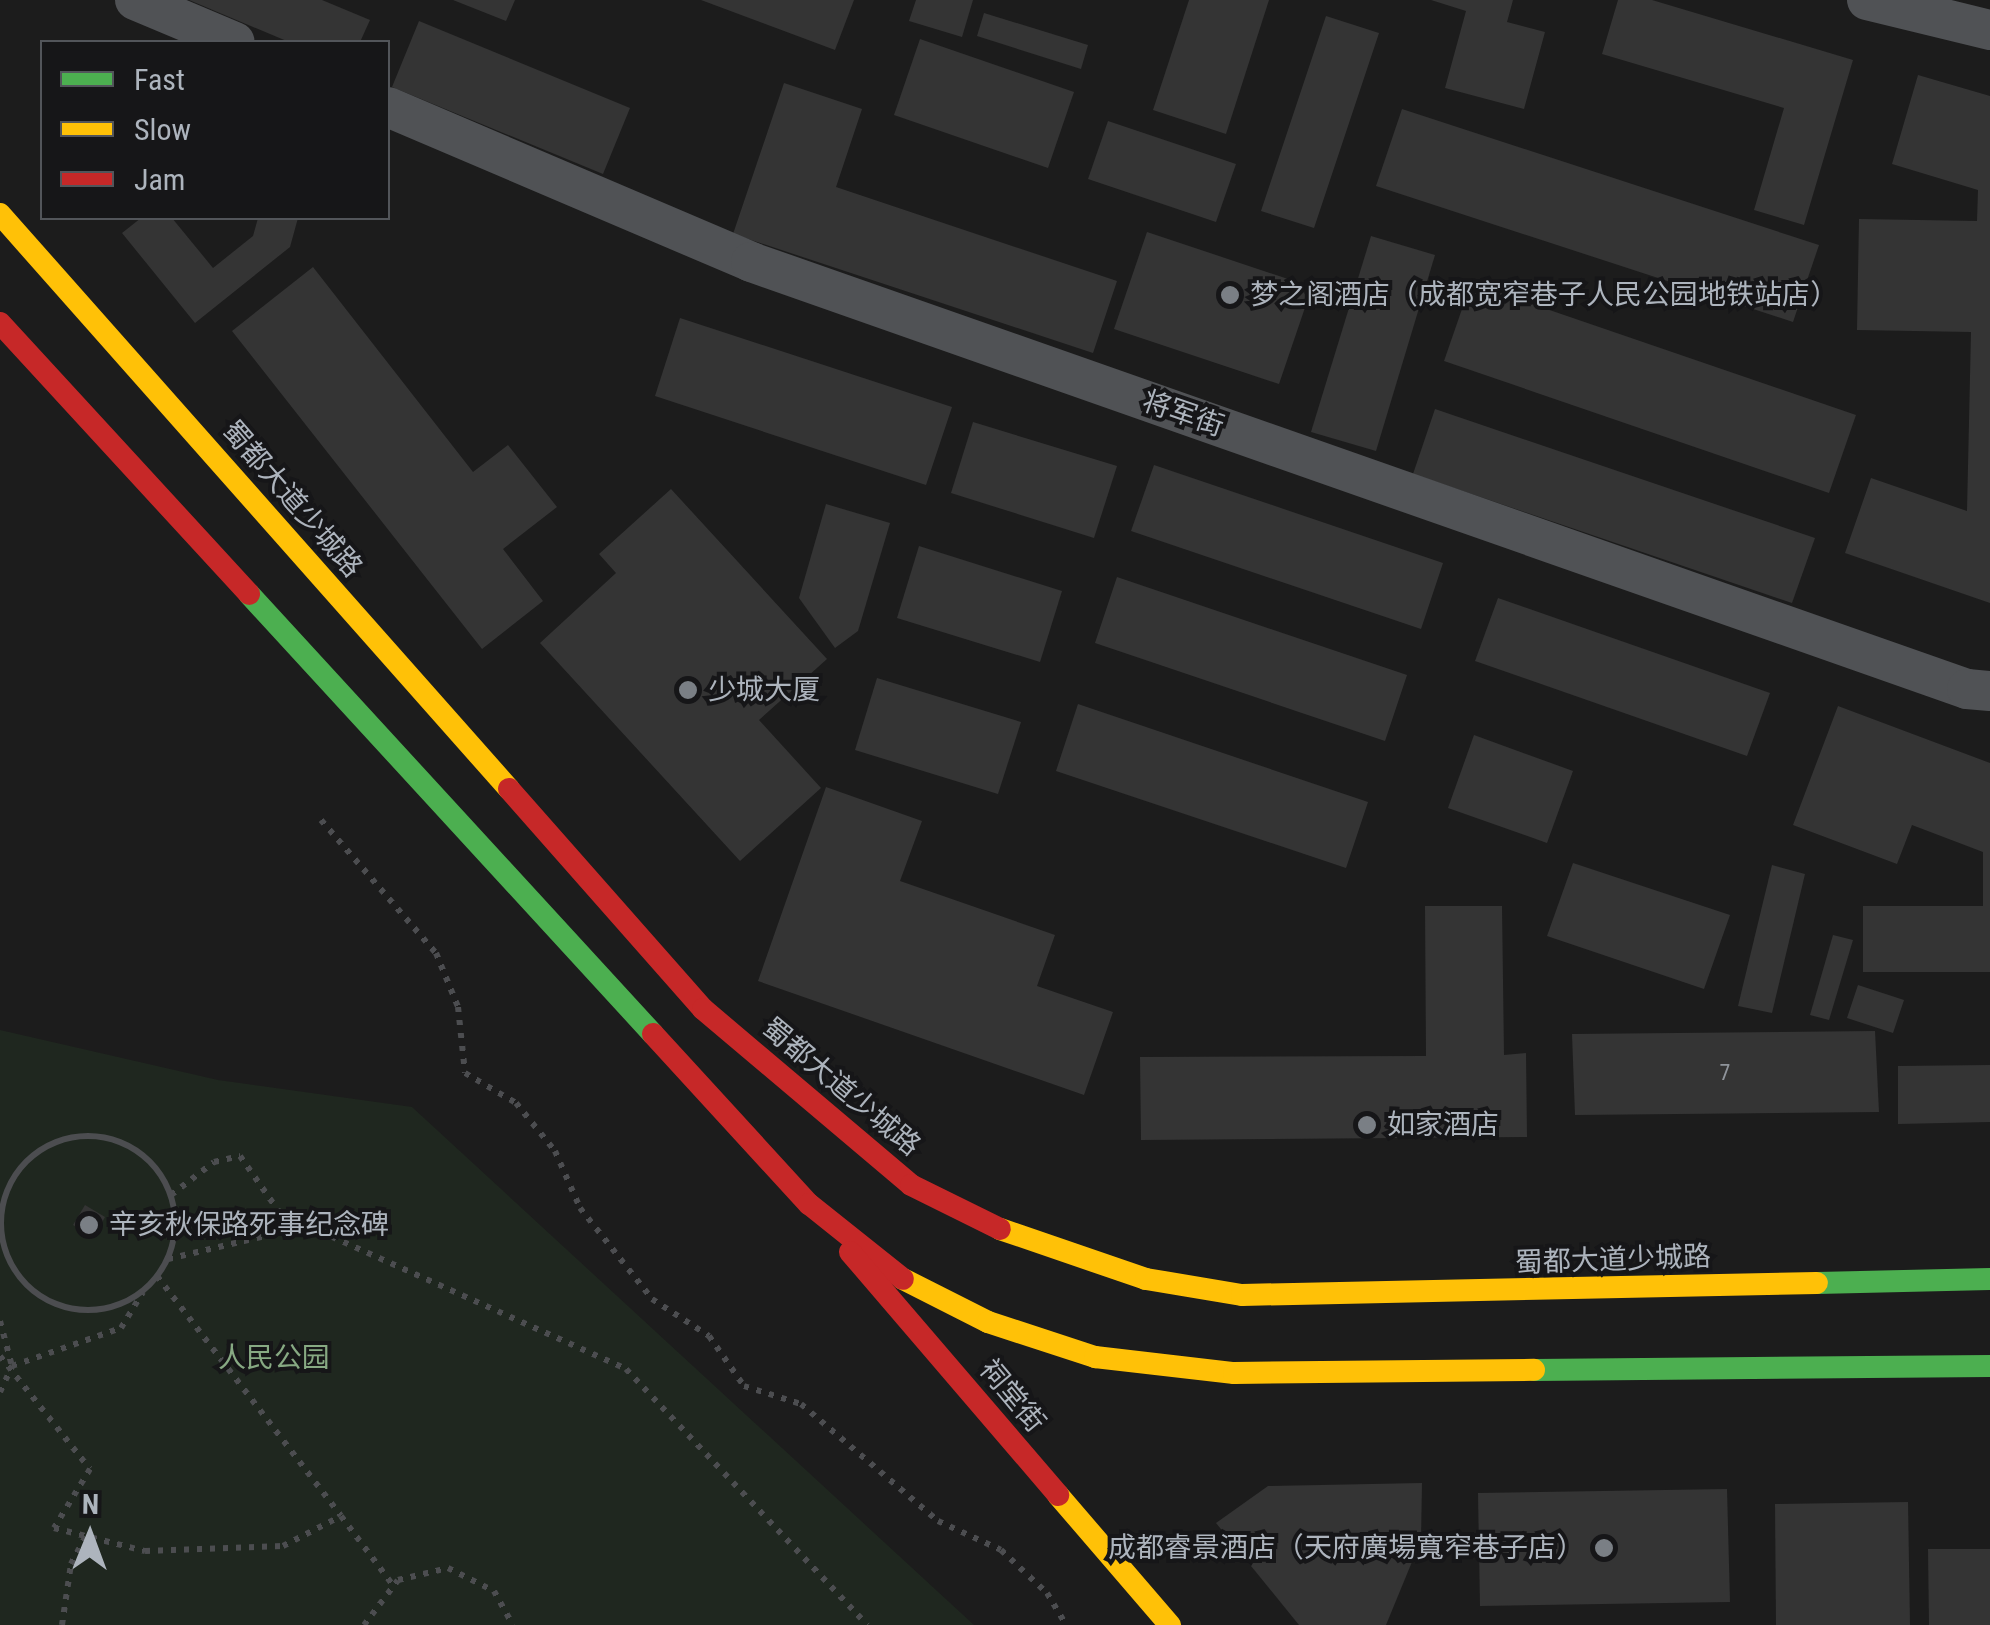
<!DOCTYPE html>
<meta charset="utf-8">
<style>
body{margin:0}
#map{position:relative;width:1990px;height:1625px;overflow:hidden;background:#1c1c1c;font-family:"Roboto Condensed","Noto Sans SC",sans-serif}
div>[style]{position:absolute}
[style*='--x']{left:calc(var(--x)*1px);top:calc(var(--y)*1px);width:calc(var(--w)*1px);rotate:calc(var(--a)*1deg)}
.green>*{inset:0;background:#1f271f}
.building>*{inset:0;background:#343434}
.path>*{height:6px;margin-top:-3px;transform-origin:0;background:repeating-linear-gradient(90deg,#4c4d50 0 5px,transparent 0 13px)}
.path>.ring{margin:-3px;padding:0;box-sizing:content-box;background:none;border:6px solid #4c4d50;border-radius:50%}
.street>*{height:40px;margin:-20px;padding:0 20px;transform-origin:20px;border-radius:20px;background:#505255}
.fast>*{height:22px;margin:-11px;padding:0 11px;transform-origin:11px;border-radius:11px;background:#4caf50}
.slow>*{height:22px;margin:-11px;padding:0 11px;transform-origin:11px;border-radius:11px;background:#ffc107}
.jam>*{height:22px;margin:-11px;padding:0 11px;transform-origin:11px;border-radius:11px;background:#c62828}
.dots>*{width:28px;height:28px;translate:-50% -50%;box-sizing:border-box;border:5px solid #161618;border-radius:50%}
span{translate:-50% -50%;white-space:nowrap;text-align:center;line-height:1.15;-webkit-text-stroke:8px #161618;paint-order:stroke}
.number-label{font-size:22px;color:#8f949b}
.number-label span{-webkit-text-stroke-width:0}
.poi-label{font-size:28px;color:#adb4bd}
.left{translate:0 -50%;text-align:left}
.right{translate:-100% -50%;text-align:right}
.street-label{font-size:28px;color:#adb4bd}
.park-label{font-size:28px;color:#87a983}
.legend{position:absolute;left:40px;top:40px;width:350px;height:180px;box-sizing:border-box;background:#161618;border:2px solid #52555a;margin:0;padding:12px 18px;list-style:none;font-size:30px;color:#adb4bd}
.legend li{display:flex;align-items:center;gap:20px;height:50px}
.legend b{width:50px;border:2px solid #52555a}
.north{position:absolute;left:40px;top:1485px;width:100px;height:100px;-webkit-text-stroke:8px #161618;paint-order:stroke;rotate:1deg;font-size:28px;font-weight:700;line-height:40px;text-align:center;color:#adb4bd}
.north::after{content:'';display:block;margin:auto;width:35px;height:45px;background:#adb4bd;clip-path:polygon(50% 0,100% 100%,50% 72%,0 100%)}
</style>
<div id="map">
<div class="green">
<i style="clip-path:polygon(0 1030px,218px 1080px,412px 1107px,974px 1625px,0 1625px)"></i>
</div>
<div class="building">
<i style="clip-path:polygon(189px 0,322px 0,370px 20px,360px 42px,289px 42px)"></i>
<i style="clip-path:polygon(453px 0,515px 0,506px 21px)"></i>
<i style="clip-path:polygon(701px 0,854px 0,835px 50px)"></i>
<i style="clip-path:polygon(916px 0,973px 0,962px 37px,909px 21px)"></i>
<i style="clip-path:polygon(1189px 0,1269px 0,1226px 134px,1153px 110px)"></i>
<i style="clip-path:polygon(1431px 0,1513px 0,1507px 22px,1545px 32px,1524px 109px,1445px 88px,1466px 11px)"></i>
<i style="clip-path:polygon(1618px 0,1652px 0,1853px 60px,1804px 225px,1754px 210px,1784px 108px,1602px 54px)"></i>
<i style="clip-path:polygon(984px 13px,1088px 45px,1081px 69px,977px 36px)"></i>
<i style="clip-path:polygon(1326px 16px,1379px 33px,1314px 228px,1261px 211px)"></i>
<i style="clip-path:polygon(419px 21px,630px 108px,603px 174px,392px 87px)"></i>
<i style="clip-path:polygon(920px 39px,1074px 92px,1048px 168px,894px 115px)"></i>
<i style="clip-path:polygon(1918px 75px,1990px 96px,1990px 603px,1845px 553px,1871px 478px,1967px 511px,1971px 332px,1857px 330px,1859px 219px,1977px 221px,1978px 190px,1892px 164px)"></i>
<i style="clip-path:polygon(784px 83px,862px 109px,836px 187px,1117px 281px,1093px 353px,733px 234px)"></i>
<i style="clip-path:polygon(1402px 109px,1819px 245px,1793px 322px,1376px 186px)"></i>
<i style="clip-path:polygon(1108px 121px,1236px 164px,1216px 222px,1088px 179px)"></i>
<i style="clip-path:polygon(141px 218px,172px 218px,213px 268px,253px 236px,258px 218px,298px 218px,290px 247px,195px 323px,122px 233px)"></i>
<i style="clip-path:polygon(1147px 232px,1312px 287px,1279px 384px,1114px 329px)"></i>
<i style="clip-path:polygon(1371px 236px,1435px 255px,1376px 451px,1311px 432px)"></i>
<i style="clip-path:polygon(313px 267px,473px 472px,508px 445px,557px 507px,503px 549px,543px 601px,482px 649px,232px 331px)"></i>
<i style="clip-path:polygon(1471px 283px,1856px 415px,1829px 493px,1444px 361px)"></i>
<i style="clip-path:polygon(680px 318px,952px 407px,926px 485px,655px 396px)"></i>
<i style="clip-path:polygon(1435px 409px,1815px 538px,1792px 603px,1413px 474px)"></i>
<i style="clip-path:polygon(973px 422px,1117px 466px,1094px 538px,951px 493px)"></i>
<i style="clip-path:polygon(1154px 465px,1443px 563px,1421px 629px,1131px 531px)"></i>
<i style="clip-path:polygon(671px 489px,827px 659px,759px 720px,821px 788px,740px 861px,540px 643px,616px 573px,599px 554px)"></i>
<i style="clip-path:polygon(826px 504px,890px 523px,858px 631px,835px 648px,799px 598px)"></i>
<i style="clip-path:polygon(919px 546px,1062px 591px,1040px 662px,897px 618px)"></i>
<i style="clip-path:polygon(1117px 577px,1407px 675px,1385px 741px,1095px 643px)"></i>
<i style="clip-path:polygon(1498px 598px,1770px 693px,1747px 756px,1475px 661px)"></i>
<i style="clip-path:polygon(877px 678px,1021px 722px,998px 794px,855px 750px)"></i>
<i style="clip-path:polygon(1078px 704px,1368px 802px,1346px 868px,1056px 771px)"></i>
<i style="clip-path:polygon(1838px 706px,1990px 763px,1990px 972px,1863px 972px,1863px 906px,1983px 906px,1983px 852px,1912px 825px,1897px 864px,1793px 825px)"></i>
<i style="clip-path:polygon(1474px 735px,1573px 771px,1547px 843px,1448px 808px)"></i>
<i style="clip-path:polygon(826px 787px,922px 821px,900px 881px,1055px 935px,1037px 986px,1113px 1012px,1084px 1095px,758px 981px)"></i>
<i style="clip-path:polygon(1573px 863px,1730px 915px,1704px 989px,1547px 936px)"></i>
<i style="clip-path:polygon(1772px 865px,1805px 874px,1772px 1013px,1738px 1006px)"></i>
<i style="clip-path:polygon(1425px 906px,1502px 906px,1504px 1055px,1526px 1053px,1527px 1137px,1141px 1140px,1140px 1057px,1426px 1056px)"></i>
<i style="clip-path:polygon(1833px 935px,1853px 940px,1829px 1020px,1810px 1015px)"></i>
<i style="clip-path:polygon(1858px 985px,1904px 1000px,1893px 1033px,1847px 1018px)"></i>
<i style="clip-path:polygon(1875px 1031px,1879px 1112px,1575px 1115px,1572px 1034px)"></i>
<i style="clip-path:polygon(1990px 1065px,1990px 1122px,1898px 1124px,1898px 1066px)"></i>
<i style="clip-path:polygon(85px 1205px,105px 1217px,94px 1237px,73px 1225px)"></i>
<i style="clip-path:polygon(1422px 1483px,1421px 1540px,1386px 1625px,1299px 1625px,1216px 1523px,1268px 1486px)"></i>
<i style="clip-path:polygon(1727px 1489px,1730px 1602px,1480px 1606px,1478px 1493px)"></i>
<i style="clip-path:polygon(1908px 1502px,1910px 1625px,1776px 1625px,1775px 1504px)"></i>
<i style="clip-path:polygon(1928px 1549px,1990px 1549px,1990px 1625px,1929px 1625px)"></i>
</div>
<div class="path">
<i style="--x:321;--y:820;--w:176;--a:49.2"></i>
<i style="--x:436;--y:953;--w:58;--a:67.8"></i>
<i style="--x:458;--y:1007;--w:66;--a:83.9"></i>
<i style="--x:465;--y:1073;--w:59;--a:30.5"></i>
<i style="--x:516;--y:1103;--w:62;--a:50.9"></i>
<i style="--x:555;--y:1151;--w:62;--a:66.3"></i>
<i style="--x:580;--y:1208;--w:116;--a:51.6"></i>
<i style="--x:652;--y:1299;--w:68;--a:33"></i>
<i style="--x:709;--y:1336;--w:61;--a:55"></i>
<i style="--x:744;--y:1386;--w:60;--a:17.5"></i>
<i style="--x:801;--y:1404;--w:180;--a:40.5"></i>
<i style="--x:938;--y:1521;--w:69;--a:24.7"></i>
<i style="--x:1001;--y:1550;--w:63;--a:43.1"></i>
<i style="--x:1047;--y:1593;--w:37;--a:59"></i>
<i class="ring" style="left:1px;top:1136px;width:168px;height:168px"></i>
<i style="--x:171;--y:1195;--w:54;--a:-37.5"></i>
<i style="--x:214;--y:1162;--w:27;--a:-13"></i>
<i style="--x:240;--y:1156;--w:73;--a:55"></i>
<i style="--x:282;--y:1216;--w:27;--a:20"></i>
<i style="--x:168;--y:1259;--w:144;--a:-13.3"></i>
<i style="--x:308;--y:1226;--w:349;--a:24.2"></i>
<i style="--x:626;--y:1369;--w:352;--a:46.7"></i>
<i style="--x:157;--y:1276;--w:302;--a:52.5"></i>
<i style="--x:0;--y:1321;--w:47;--a:75.1"></i>
<i style="--x:12;--y:1366;--w:115;--a:-19.2"></i>
<i style="--x:121;--y:1328;--w:42;--a:-58.6"></i>
<i style="--x:0;--y:1356;--w:144;--a:51.5"></i>
<i style="--x:90;--y:1469;--w:69;--a:121.4"></i>
<i style="--x:54;--y:1528;--w:94;--a:14.2"></i>
<i style="--x:145;--y:1551;--w:138;--a:-2.1"></i>
<i style="--x:283;--y:1546;--w:65;--a:-27.3"></i>
<i style="--x:341;--y:1516;--w:85;--a:53.1"></i>
<i style="--x:0;--y:1392;--w:29;--a:-65"></i>
<i style="--x:62;--y:1625;--w:62;--a:-81.6"></i>
<i style="--x:71;--y:1564;--w:32;--a:-62"></i>
<i style="--x:364;--y:1625;--w:56;--a:-52.9"></i>
<i style="--x:398;--y:1580;--w:51;--a:-13.5"></i>
<i style="--x:448;--y:1568;--w:51;--a:26.6"></i>
<i style="--x:494;--y:1591;--w:39;--a:61"></i>
</div>
<div class="street">
<i style="--x:135;--y:0;--w:108;--a:22.8"></i>
<i style="--x:1867;--y:0;--w:127;--a:13.7"></i>
<i style="--x:388;--y:107;--w:395;--a:23.1"></i>
<i style="--x:751;--y:262;--w:1289;--a:19.35"></i>
<i style="--x:1967;--y:689;--w:23;--a:5"></i>
</div>
<div class="fast">
<i style="--x:249;--y:594;--w:597;--a:47.44"></i>
<i style="--x:1817;--y:1283;--w:173;--a:-1.3"></i>
<i style="--x:1534;--y:1370;--w:456;--a:-0.5"></i>
</div>
<div class="slow">
<i style="--x:0;--y:214;--w:768;--a:48.48"></i>
<i style="--x:1000;--y:1229;--w:154;--a:18.9"></i>
<i style="--x:1146;--y:1279;--w:97;--a:9.5"></i>
<i style="--x:1242;--y:1295;--w:575;--a:-1.2"></i>
<i style="--x:903;--y:1279;--w:95;--a:26.8"></i>
<i style="--x:988;--y:1322;--w:113;--a:18.1"></i>
<i style="--x:1095;--y:1357;--w:140;--a:6.6"></i>
<i style="--x:1234;--y:1373;--w:300;--a:-0.6"></i>
<i style="--x:1058;--y:1495;--w:172;--a:49.3"></i>
</div>
<div class="jam">
<i style="--x:0;--y:323;--w:368;--a:47.4"></i>
<i style="--x:509;--y:789;--w:293;--a:48.6"></i>
<i style="--x:703;--y:1009;--w:272;--a:40.2"></i>
<i style="--x:911;--y:1185;--w:99;--a:26.3"></i>
<i style="--x:653;--y:1034;--w:231;--a:47.5"></i>
<i style="--x:809;--y:1204;--w:120;--a:38.6"></i>
<i style="--x:850;--y:1252;--w:320;--a:49.4"></i>
</div>
<div class="dots">
<i style="left:1230px;top:295px;background:#7a7f85"></i>
<i style="left:688px;top:690px;background:#7a7f85"></i>
<i style="left:1367px;top:1125px;background:#7a7f85"></i>
<i style="left:89px;top:1225px;background:#7a7f85"></i>
<i style="left:1604px;top:1548px;background:#7a7f85"></i>
</div>
<div class="number-label">
<span style="left:1725px;top:1073px">7</span>
</div>
<div class="poi-label">
<span class="left" style="left:1250px;top:295px">梦之阁酒店（成都宽窄巷子人民公园地铁站店）</span>
<span class="left" style="left:708px;top:690px">少城大厦</span>
<span class="left" style="left:1387px;top:1125px">如家酒店</span>
<span class="left" style="left:109px;top:1225px">辛亥秋保路死事纪念碑</span>
<span class="right" style="left:1584px;top:1548px">成都睿景酒店（天府廣場寬窄巷子店）</span>
</div>
<div class="street-label">
<span style="left:1183px;top:414px;rotate:19deg">将军街</span>
<span style="left:292px;top:499px;rotate:49deg">蜀都大道少城路</span>
<span style="left:841px;top:1087px;rotate:40deg">蜀都大道少城路</span>
<span style="left:1613px;top:1260px;rotate:-2deg">蜀都大道少城路</span>
<span style="left:1012px;top:1396px;rotate:50deg">祠堂街</span>
</div>
<div class="park-label">
<span style="left:274px;top:1358px">人民公园</span>
</div>
<ul class="legend">
<li><b style="height:12px;background:#4caf50"></b>Fast</li>
<li><b style="height:12px;background:#ffc107"></b>Slow</li>
<li><b style="height:12px;background:#c62828"></b>Jam</li>
</ul>
<div class="north">N</div>
</div>
